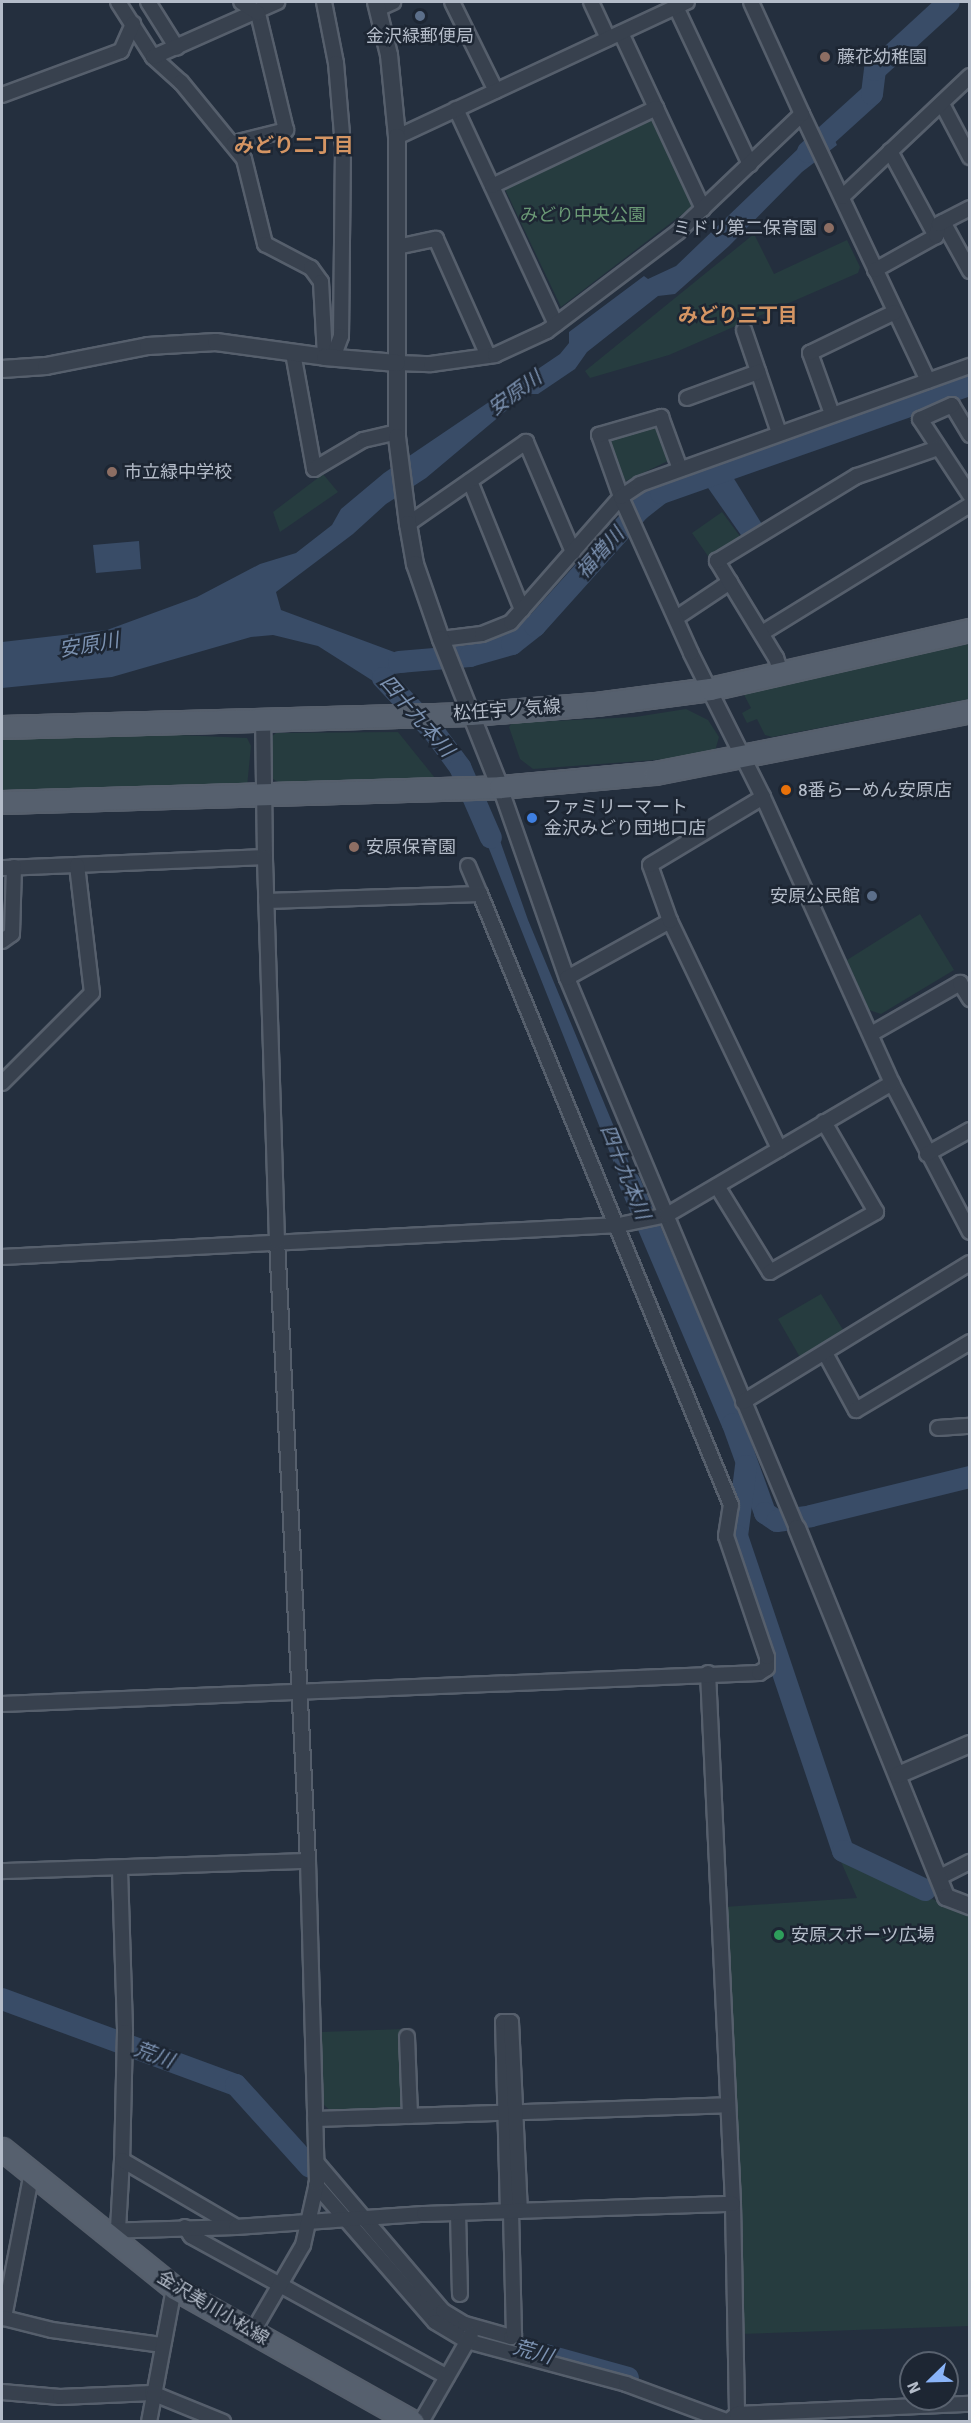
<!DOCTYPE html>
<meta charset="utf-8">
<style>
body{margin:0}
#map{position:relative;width:971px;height:2423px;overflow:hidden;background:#242f3e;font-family:Signika,"Noto Sans JP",sans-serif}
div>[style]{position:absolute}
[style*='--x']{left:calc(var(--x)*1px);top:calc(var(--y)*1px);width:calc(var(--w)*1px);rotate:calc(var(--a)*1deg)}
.green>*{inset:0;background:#263c3f}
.water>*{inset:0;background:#394c67}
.river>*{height:22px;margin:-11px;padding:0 11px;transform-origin:11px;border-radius:11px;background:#394c67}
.roads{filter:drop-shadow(2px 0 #565f6c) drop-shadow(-2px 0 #565f6c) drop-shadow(0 2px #565f6c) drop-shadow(0 -2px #565f6c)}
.minor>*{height:14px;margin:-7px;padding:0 7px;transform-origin:7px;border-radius:7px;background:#38414e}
.tertiary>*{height:16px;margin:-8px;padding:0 8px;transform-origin:8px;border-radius:8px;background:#38414e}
.primary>*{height:21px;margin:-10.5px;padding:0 10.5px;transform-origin:10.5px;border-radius:10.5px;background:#56606e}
.dots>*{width:16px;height:16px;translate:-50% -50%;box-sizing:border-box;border:3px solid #1d2633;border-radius:50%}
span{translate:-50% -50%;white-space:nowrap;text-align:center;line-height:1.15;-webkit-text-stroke:5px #1d2633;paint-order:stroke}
.poi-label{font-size:18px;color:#b4bcc9}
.left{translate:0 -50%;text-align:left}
.right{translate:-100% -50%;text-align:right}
.park-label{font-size:18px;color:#6b9a76}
.street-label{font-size:18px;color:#b4bcc9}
.neighbourhood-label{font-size:20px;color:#d59563;font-weight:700}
.water-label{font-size:20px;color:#7c92b1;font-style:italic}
.frame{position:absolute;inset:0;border:3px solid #b4bcc9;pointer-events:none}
.north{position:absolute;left:899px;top:2351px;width:60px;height:60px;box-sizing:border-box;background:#1d2633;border:2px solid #59626f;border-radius:50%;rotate:247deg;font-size:16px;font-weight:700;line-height:24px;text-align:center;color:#b4bcc9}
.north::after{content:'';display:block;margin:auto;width:21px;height:27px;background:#8ab4f8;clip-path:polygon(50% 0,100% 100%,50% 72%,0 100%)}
</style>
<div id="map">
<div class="green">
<i style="clip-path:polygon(649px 118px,655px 122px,693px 206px,561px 307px,503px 185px)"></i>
<i style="clip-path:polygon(754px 234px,774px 274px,847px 240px,860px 267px,858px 273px,669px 355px,590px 378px,585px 371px)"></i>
<i style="clip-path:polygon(653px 427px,658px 429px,670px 460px,624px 482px,609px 446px,613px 439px)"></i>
<i style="clip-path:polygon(323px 474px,338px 492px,280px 532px,273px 512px)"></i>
<i style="clip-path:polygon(722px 512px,742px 539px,710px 559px,692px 533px)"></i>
<i style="clip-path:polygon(969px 644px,969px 699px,772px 737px,765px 735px,757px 719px,747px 723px,742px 713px,751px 708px,742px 691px)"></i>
<i style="clip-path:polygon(686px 709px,708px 720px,719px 737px,715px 751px,681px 758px,533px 769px,520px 759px,509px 727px,512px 723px,635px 717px)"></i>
<i style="clip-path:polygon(398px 732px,435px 778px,281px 784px,273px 779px,271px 737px,276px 733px)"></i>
<i style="clip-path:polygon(132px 733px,247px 738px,251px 746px,247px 787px,2px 790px,2px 737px)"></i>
<i style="clip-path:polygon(920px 914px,954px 970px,881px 1014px,869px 1010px,847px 960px)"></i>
<i style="clip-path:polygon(821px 1294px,845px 1333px,801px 1359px,778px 1319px)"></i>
<i style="clip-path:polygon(838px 1855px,969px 1916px,969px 2326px,739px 2334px,724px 1907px,857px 1898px)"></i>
<i style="clip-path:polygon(404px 2029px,407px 2110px,332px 2112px,324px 2105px,321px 2032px)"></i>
</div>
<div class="water">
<i style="clip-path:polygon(826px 122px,837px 145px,802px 172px,729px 246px,675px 294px,658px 296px,587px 352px,575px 369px,538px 394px,526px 394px,426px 478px,386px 504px,353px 534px,276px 592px,281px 610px,421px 662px,427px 657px,434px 668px,394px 674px,392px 681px,407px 693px,403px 700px,318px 646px,273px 635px,251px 637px,112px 677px,2px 688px,2px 642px,107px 630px,197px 597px,260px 564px,296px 553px,332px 525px,341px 509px,384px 473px,560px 354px,569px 343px,569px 332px,644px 276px,648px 279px,676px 266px)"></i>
<i style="clip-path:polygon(733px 477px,763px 526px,743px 538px,706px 485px)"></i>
<i style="clip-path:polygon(139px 541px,141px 569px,96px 573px,93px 545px)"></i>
<i style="clip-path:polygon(435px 727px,463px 760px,471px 775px,460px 780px,427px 733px)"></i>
<i style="clip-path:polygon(472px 806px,491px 815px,528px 920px,649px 1211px,633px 1211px)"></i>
</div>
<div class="river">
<i style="--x:808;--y:152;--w:86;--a:-42.2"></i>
<i style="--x:872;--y:94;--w:24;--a:-83"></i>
<i style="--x:875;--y:70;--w:100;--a:-42.6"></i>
<i style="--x:399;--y:662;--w:71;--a:-4.8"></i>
<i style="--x:470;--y:656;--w:44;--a:-15.9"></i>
<i style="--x:512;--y:644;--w:29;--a:-38"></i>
<i style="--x:535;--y:626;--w:156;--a:-48.1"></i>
<i style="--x:639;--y:510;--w:28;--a:-38"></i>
<i style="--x:661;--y:493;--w:327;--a:-19.3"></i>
<i style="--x:383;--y:678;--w:74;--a:46.6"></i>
<i style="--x:434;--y:732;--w:44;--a:53.4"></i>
<i style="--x:460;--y:767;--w:77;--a:66.4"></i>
<i style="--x:630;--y:1183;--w:262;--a:66.9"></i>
<i style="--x:733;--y:1424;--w:95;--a:70.2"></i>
<i style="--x:765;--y:1513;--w:14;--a:34"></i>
<i style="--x:777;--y:1521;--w:34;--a:-8"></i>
<i style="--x:811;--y:1516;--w:164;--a:-13.8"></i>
<i style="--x:746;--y:1466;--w:71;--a:97.3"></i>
<i style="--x:737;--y:1536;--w:332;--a:71.4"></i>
<i style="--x:843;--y:1851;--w:91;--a:25.4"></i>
<i style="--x:2;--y:1999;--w:249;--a:20.2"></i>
<i style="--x:236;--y:2085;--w:110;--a:47.9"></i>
<i style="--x:328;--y:2188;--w:33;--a:49"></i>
<i style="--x:360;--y:2224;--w:82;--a:49.9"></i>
<i style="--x:451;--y:2324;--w:17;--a:31"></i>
<i style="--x:466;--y:2333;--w:168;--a:15.5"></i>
</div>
<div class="roads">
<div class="minor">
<i style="--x:118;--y:2;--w:65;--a:57.5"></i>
<i style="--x:153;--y:57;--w:38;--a:42"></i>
<i style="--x:181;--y:82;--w:99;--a:50.7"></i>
<i style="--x:244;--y:159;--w:88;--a:76.1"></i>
<i style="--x:265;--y:244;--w:52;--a:27.6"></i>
<i style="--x:311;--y:268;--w:17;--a:54"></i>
<i style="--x:321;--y:282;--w:75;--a:86.9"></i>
<i style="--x:148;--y:2;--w:54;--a:57.8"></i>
<i style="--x:324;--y:2;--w:62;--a:78.9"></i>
<i style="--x:336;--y:63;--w:84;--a:85.2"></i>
<i style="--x:343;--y:147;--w:189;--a:90.6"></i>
<i style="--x:341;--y:336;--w:23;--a:110"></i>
<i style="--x:452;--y:2;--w:99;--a:63.7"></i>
<i style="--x:591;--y:2;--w:40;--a:65"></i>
<i style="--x:676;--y:7;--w:174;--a:64.8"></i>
<i style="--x:378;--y:9;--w:17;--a:-25"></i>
<i style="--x:621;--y:33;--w:194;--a:65"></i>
<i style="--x:153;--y:57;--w:136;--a:-23.9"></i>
<i style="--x:2;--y:95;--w:127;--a:-20.3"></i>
<i style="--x:121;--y:51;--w:30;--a:-66"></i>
<i style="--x:942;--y:104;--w:60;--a:62.2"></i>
<i style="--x:456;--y:109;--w:237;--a:65.1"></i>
<i style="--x:802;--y:114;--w:295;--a:64.7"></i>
<i style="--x:397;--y:137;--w:320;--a:-25"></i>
<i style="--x:234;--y:143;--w:54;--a:-14"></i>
<i style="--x:286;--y:130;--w:120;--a:-103.5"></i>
<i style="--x:258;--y:13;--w:20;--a:-147"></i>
<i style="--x:890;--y:151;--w:97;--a:61.6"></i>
<i style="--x:492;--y:186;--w:182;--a:-25.4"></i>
<i style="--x:842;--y:197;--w:176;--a:-43.4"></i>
<i style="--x:943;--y:222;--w:56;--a:61.1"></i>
<i style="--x:397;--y:247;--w:40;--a:-12"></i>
<i style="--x:436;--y:239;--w:128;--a:66"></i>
<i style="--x:875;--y:270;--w:70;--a:-29.1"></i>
<i style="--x:936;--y:236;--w:12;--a:-76"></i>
<i style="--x:939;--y:224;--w:35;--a:-27"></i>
<i style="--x:744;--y:330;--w:109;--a:71.2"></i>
<i style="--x:293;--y:353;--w:118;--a:79.7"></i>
<i style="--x:314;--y:469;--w:57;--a:-30.6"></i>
<i style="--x:363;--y:440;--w:35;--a:-13"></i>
<i style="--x:397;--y:363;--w:34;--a:2"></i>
<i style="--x:431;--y:364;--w:65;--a:-8"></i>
<i style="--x:495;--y:355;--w:57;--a:-24.8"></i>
<i style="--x:547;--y:331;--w:164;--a:-37.1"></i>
<i style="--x:678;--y:232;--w:171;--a:-43.6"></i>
<i style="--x:802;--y:114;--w:123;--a:-114.5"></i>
<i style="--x:687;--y:398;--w:76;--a:-20.1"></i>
<i style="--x:832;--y:414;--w:65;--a:-109.8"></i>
<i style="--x:810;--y:353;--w:94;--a:-25.8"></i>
<i style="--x:970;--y:435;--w:35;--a:-121"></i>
<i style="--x:952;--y:405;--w:35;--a:156"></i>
<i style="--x:920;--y:419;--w:91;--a:56.7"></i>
<i style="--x:470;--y:481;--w:139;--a:68"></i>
<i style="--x:408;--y:524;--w:144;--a:-34.8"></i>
<i style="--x:526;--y:442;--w:120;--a:66.9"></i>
<i style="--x:676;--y:618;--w:65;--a:-33.7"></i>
<i style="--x:762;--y:633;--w:244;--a:-31.6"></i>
<i style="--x:441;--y:639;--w:41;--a:-7"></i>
<i style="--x:482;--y:634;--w:31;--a:-22"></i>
<i style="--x:511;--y:622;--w:167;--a:-48.7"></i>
<i style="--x:621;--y:497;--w:66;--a:-109.5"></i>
<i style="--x:599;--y:435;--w:65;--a:-16.2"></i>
<i style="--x:661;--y:417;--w:55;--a:69.9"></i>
<i style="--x:781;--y:673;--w:16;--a:-108"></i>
<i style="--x:776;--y:658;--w:114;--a:-121.3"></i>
<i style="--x:717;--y:561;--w:164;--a:-31.3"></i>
<i style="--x:857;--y:476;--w:86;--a:-19.1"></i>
<i style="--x:500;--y:787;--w:202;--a:70.7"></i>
<i style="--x:567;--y:978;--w:596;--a:67.31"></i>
<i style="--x:468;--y:866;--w:30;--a:67"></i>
<i style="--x:2;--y:868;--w:263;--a:-2.4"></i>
<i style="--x:265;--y:857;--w:137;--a:-90.8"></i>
<i style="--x:670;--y:921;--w:253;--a:64.4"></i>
<i style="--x:2;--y:941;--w:12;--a:-35"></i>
<i style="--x:12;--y:934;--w:67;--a:-88.3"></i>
<i style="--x:567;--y:978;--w:118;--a:-29"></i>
<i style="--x:670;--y:921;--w:59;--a:-109.7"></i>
<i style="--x:650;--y:865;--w:132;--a:-31"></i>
<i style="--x:763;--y:797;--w:161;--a:-116.6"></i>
<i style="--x:691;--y:653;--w:171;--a:-114.2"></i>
<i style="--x:621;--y:497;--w:23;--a:-34"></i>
<i style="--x:640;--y:484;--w:350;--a:-19.7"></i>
<i style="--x:871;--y:1034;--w:103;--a:-29.8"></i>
<i style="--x:960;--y:983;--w:19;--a:58"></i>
<i style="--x:2;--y:1083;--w:127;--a:-45"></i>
<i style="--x:92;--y:993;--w:129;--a:-96.7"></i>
<i style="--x:892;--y:1083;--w:168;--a:62.4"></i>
<i style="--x:927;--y:1154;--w:49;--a:-29.2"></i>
<i style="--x:717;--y:1186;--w:101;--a:58.4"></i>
<i style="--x:770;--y:1272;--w:122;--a:-29.5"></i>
<i style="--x:876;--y:1212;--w:104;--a:-120"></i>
<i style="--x:2;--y:1257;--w:618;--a:-2.97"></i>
<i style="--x:619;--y:1225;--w:49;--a:-11.8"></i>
<i style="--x:667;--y:1215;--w:261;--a:-30.4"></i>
<i style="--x:892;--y:1083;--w:314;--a:-114.3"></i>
<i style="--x:825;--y:1353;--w:65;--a:61.5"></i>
<i style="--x:856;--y:1410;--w:133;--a:-30.8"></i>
<i style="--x:743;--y:1402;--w:266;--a:-31.5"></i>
<i style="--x:938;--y:1428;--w:32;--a:-4"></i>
<i style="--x:708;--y:1673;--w:532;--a:87.3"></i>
<i style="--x:733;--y:2204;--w:210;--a:88.9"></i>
<i style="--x:2;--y:1704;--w:758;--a:-2.35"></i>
<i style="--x:759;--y:1673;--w:9;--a:-32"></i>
<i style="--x:767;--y:1668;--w:11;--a:-90"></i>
<i style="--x:767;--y:1657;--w:128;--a:-108.7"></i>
<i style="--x:726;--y:1536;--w:31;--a:-81"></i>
<i style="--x:731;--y:1505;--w:661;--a:-112.33"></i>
<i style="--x:480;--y:894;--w:214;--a:178.1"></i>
<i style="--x:120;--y:1870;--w:162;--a:88.2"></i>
<i style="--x:125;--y:2032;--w:128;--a:91.3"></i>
<i style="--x:2;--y:1871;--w:306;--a:-1.9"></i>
<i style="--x:938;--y:1878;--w:36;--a:-27"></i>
<i style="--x:407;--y:2037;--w:79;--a:87.8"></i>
<i style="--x:315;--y:2119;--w:413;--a:-1.9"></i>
<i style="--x:317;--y:2163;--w:194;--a:49.6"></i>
<i style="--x:443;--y:2311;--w:26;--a:31"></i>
<i style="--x:465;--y:2324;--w:48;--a:15.8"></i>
<i style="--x:511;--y:2337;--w:4;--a:-34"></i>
<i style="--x:514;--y:2335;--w:124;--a:-91.4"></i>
<i style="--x:32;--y:2172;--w:149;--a:100.9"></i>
<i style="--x:4;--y:2318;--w:49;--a:14"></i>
<i style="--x:52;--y:2330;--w:110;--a:7.8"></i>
<i style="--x:316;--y:2185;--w:181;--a:49"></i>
<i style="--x:435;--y:2322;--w:37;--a:31"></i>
<i style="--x:467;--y:2341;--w:165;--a:15.1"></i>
<i style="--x:626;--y:2384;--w:110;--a:20.3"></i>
<i style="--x:508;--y:2211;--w:189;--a:-91.5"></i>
<i style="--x:503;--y:2022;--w:8;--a:0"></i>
<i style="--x:511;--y:2022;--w:189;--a:87.3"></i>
<i style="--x:458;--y:2213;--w:81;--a:88.6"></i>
<i style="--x:185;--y:2227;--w:11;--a:56"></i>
<i style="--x:191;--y:2236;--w:292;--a:28.8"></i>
<i style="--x:118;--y:2229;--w:69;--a:-86.7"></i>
<i style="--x:122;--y:2160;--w:131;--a:30.3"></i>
<i style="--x:103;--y:2231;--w:133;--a:-1.7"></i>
<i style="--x:236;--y:2227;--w:188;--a:-4"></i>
<i style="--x:424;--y:2214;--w:309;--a:-1.9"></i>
<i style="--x:252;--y:2333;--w:102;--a:-59.9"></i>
<i style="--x:303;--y:2245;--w:64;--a:-77.3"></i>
<i style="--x:317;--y:2183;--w:322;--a:-91.6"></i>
<i style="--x:308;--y:1861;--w:621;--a:-92.86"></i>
<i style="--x:277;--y:1241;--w:384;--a:-91.8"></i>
<i style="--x:2;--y:2392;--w:58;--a:4.9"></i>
<i style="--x:60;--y:2397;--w:92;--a:-2.5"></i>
<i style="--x:152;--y:2393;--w:77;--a:22.2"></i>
<i style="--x:731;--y:2419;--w:8;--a:-40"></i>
<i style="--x:737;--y:2414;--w:233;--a:-2.5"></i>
<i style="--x:149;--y:2422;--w:136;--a:-79.4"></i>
<i style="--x:421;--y:2422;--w:100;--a:-60.1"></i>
</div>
<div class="tertiary">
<i style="--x:376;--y:2;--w:55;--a:76.2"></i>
<i style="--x:389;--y:55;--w:82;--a:84.4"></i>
<i style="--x:397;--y:137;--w:300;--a:90"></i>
<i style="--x:397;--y:437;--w:88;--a:82.8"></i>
<i style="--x:408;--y:524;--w:41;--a:80.1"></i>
<i style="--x:415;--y:564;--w:79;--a:70.9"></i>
<i style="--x:441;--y:639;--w:159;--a:68.3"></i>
<i style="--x:2;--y:369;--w:44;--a:-3.9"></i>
<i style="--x:46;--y:366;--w:104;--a:-11.1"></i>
<i style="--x:148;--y:346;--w:68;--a:-3.4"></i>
<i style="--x:216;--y:342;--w:110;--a:7.8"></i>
<i style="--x:325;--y:357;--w:72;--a:4.8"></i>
<i style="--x:797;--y:1528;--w:398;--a:68"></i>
<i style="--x:946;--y:1897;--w:26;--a:21"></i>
<i style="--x:898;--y:1775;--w:78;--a:-23.3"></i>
</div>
<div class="primary">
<i style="--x:2;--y:727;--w:469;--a:-1.6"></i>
<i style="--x:471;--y:714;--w:125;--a:-4.6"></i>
<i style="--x:596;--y:704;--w:115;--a:-7.5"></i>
<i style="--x:710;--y:689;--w:267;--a:-12.8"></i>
<i style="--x:2;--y:802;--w:498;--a:-1.7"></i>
<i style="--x:500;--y:787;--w:156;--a:-5.2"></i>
<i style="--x:655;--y:773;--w:321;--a:-11.1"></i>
<i style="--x:2;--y:2149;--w:221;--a:38.9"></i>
<i style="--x:174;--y:2288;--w:274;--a:29.3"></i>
</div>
</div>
<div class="dots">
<i style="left:420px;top:16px;background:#5c6f8a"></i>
<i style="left:825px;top:57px;background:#8d6e63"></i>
<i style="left:829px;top:228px;background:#8d6e63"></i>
<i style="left:112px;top:472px;background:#8d6e63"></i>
<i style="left:786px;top:790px;background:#e8710a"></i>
<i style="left:532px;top:818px;background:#3f7fe0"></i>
<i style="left:354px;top:847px;background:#8d6e63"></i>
<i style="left:872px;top:896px;background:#5c6f8a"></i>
<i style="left:779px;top:1935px;background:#2e9e5b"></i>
</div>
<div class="poi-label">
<span style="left:420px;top:36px">金沢緑郵便局</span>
<span class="left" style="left:837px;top:57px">藤花幼稚園</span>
<span class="right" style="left:817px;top:228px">ミドリ第二保育園</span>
<span class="left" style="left:124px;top:472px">市立緑中学校</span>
<span class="left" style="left:798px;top:790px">8番らーめん安原店</span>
<span class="left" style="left:544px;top:818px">ファミリーマート<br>金沢みどり団地口店</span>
<span class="left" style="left:366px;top:847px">安原保育園</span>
<span class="right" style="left:860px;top:896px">安原公民館</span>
<span class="left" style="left:791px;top:1935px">安原スポーツ広場</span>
</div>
<div class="park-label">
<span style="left:583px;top:215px">みどり中央公園</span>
</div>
<div class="street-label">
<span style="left:507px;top:710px;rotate:-4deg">松任宇ノ気線</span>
<span style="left:213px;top:2308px;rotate:31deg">金沢美川小松線</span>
</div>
<div class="neighbourhood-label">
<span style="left:294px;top:145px">みどり二丁目</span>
<span style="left:738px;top:315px">みどり三丁目</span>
</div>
<div class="water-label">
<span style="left:515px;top:393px;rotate:-36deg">安原川</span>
<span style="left:600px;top:553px;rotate:-48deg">福増川</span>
<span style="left:89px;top:645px;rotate:-10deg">安原川</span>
<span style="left:417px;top:716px;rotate:49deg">四十九本川</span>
<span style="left:625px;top:1172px;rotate:68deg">四十九本川</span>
<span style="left:154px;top:2055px;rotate:20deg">荒川</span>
<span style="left:533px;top:2352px;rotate:16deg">荒川</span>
</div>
<div class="frame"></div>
<div class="north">N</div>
</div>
